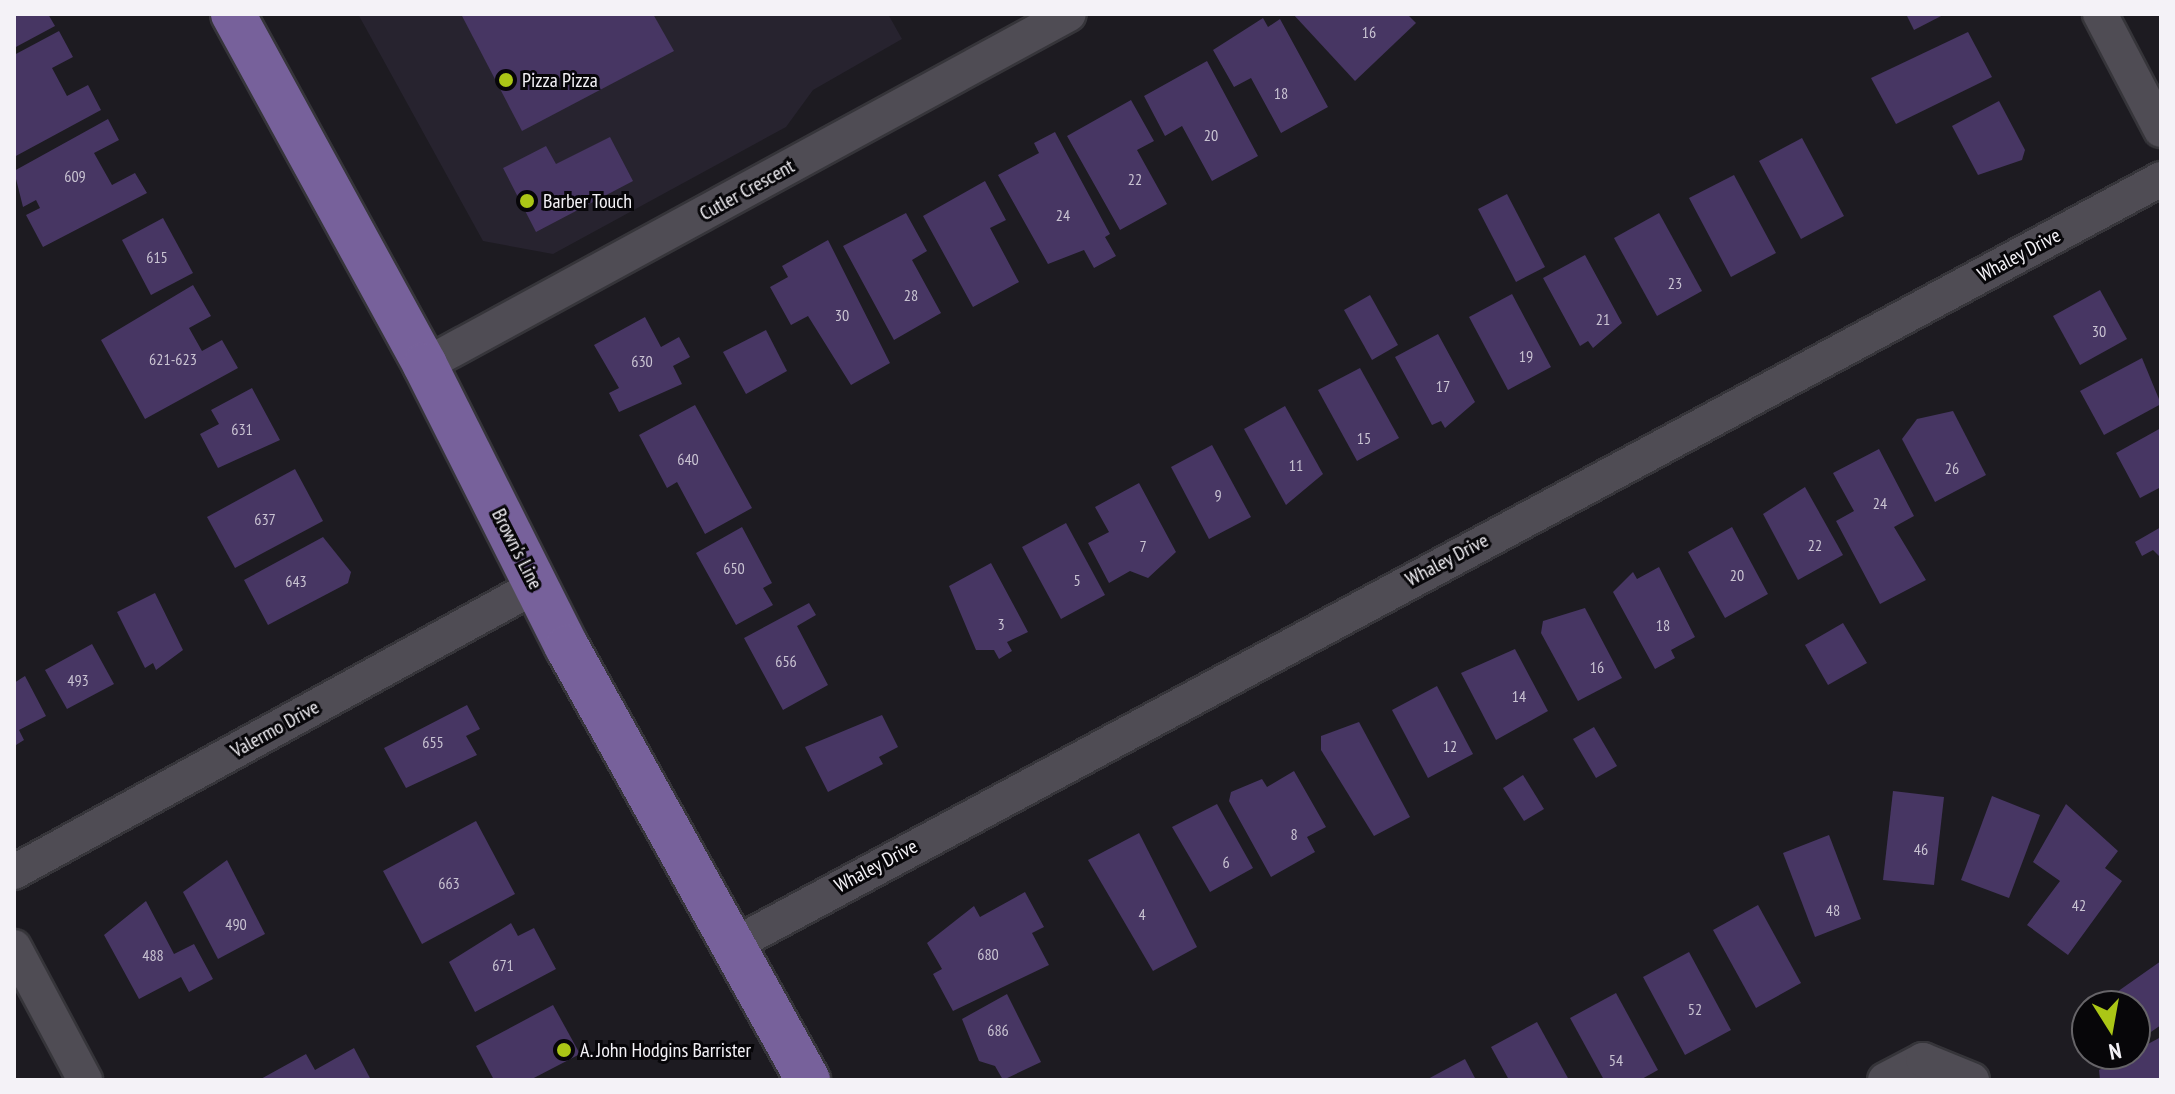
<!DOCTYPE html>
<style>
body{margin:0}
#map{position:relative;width:2175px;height:1094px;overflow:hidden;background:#1d1b21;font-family:"PT Sans Narrow",sans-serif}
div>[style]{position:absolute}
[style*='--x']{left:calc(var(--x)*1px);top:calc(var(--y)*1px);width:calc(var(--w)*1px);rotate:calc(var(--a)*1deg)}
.built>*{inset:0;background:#27232f}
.building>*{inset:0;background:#473663}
.roads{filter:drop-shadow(2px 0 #36353a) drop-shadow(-2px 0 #36353a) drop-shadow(0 2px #36353a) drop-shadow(0 -2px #36353a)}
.minor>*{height:34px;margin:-17px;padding:0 17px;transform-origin:17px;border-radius:17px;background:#4f4c54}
.primary>*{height:44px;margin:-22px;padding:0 22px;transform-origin:22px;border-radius:22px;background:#77619b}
.dots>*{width:22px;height:22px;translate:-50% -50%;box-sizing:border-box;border:4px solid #070609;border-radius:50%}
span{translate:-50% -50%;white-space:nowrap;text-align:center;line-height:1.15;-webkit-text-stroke:6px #070609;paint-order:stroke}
.number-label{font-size:16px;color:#c9c3d2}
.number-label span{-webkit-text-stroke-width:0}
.poi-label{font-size:20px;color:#f4f2f7}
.left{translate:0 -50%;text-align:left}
.street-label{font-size:20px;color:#f4f2f7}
.frame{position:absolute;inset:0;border:16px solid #f4f2f7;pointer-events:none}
.north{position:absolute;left:2071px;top:990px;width:80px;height:80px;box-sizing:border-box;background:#070609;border:2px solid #666468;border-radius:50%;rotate:169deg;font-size:22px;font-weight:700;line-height:32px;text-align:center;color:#f4f2f7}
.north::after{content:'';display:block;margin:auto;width:28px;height:36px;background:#abc616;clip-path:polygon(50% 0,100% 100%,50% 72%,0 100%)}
</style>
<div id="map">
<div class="built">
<i style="clip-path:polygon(358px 14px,888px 14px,902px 39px,813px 90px,786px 127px,553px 254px,483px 241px)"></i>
</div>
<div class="building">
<i style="clip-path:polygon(14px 14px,48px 14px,55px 26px,14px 48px)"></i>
<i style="clip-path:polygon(461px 14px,653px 14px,674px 51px,522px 131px)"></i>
<i style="clip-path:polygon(1293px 14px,1407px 14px,1416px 23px,1355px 81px)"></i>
<i style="clip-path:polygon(1906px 14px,1945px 14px,1914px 30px)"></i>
<i style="clip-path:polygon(1263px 18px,1268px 27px,1280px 19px,1328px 107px,1281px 133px,1251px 78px,1234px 87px,1213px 50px)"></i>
<i style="clip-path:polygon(59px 31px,73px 57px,52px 68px,67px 96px,88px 85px,101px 110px,14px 157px,14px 55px)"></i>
<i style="clip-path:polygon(1968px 32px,1992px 77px,1896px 124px,1871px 78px)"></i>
<i style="clip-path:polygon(1207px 61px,1258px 156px,1212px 181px,1182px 126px,1165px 136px,1144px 96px)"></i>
<i style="clip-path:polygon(1131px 100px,1154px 141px,1137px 150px,1167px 204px,1120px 230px,1067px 136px)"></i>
<i style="clip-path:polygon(1999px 101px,2025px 150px,2022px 160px,1978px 175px,1952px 126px)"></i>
<i style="clip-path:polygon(108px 119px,119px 140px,94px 153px,112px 185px,135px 173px,147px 193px,43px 247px,26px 215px,40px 208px,36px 200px,23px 207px,14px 171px)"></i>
<i style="clip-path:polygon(1055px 132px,1110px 234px,1105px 237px,1116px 256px,1094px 268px,1084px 250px,1048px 264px,998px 175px,1039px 153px,1034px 143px)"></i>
<i style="clip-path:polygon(610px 137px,633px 181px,536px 232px,503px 168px,546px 146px,556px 164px)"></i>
<i style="clip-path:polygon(1802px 138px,1844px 216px,1801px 239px,1759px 161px)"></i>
<i style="clip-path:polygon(1734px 175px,1776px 253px,1731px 277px,1689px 198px)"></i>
<i style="clip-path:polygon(985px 181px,1006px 220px,990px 228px,1019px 282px,973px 307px,923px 216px)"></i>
<i style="clip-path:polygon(1507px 194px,1545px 267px,1516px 282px,1478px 209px)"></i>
<i style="clip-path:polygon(906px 213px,927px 251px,912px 260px,941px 313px,894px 340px,843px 246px)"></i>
<i style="clip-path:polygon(1659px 213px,1702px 291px,1657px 316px,1614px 238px)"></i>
<i style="clip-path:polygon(163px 218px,193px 273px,151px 295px,122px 240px)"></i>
<i style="clip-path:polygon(828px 240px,890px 363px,851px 385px,808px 316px,791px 325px,770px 287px,788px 277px,782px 266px)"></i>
<i style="clip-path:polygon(1585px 255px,1622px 323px,1593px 348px,1588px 341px,1580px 346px,1543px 278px)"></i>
<i style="clip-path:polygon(193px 285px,211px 316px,189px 328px,202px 351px,222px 340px,238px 368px,145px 419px,101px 340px)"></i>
<i style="clip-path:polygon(2100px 290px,2127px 339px,2080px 365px,2053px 316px)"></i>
<i style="clip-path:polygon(1512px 294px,1551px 367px,1508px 390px,1469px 317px)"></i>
<i style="clip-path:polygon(1370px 295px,1398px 345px,1372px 360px,1344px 310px)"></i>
<i style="clip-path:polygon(645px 317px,661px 347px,679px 337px,690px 357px,673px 366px,682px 384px,619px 412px,609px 393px,619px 388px,594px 345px)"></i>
<i style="clip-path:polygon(766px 330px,787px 371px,746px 394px,723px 352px)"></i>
<i style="clip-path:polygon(1438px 334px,1475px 402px,1445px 428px,1441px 421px,1432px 425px,1395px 357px)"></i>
<i style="clip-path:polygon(2142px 358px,2161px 404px,2104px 435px,2080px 391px)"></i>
<i style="clip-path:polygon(1360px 368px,1399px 438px,1357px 461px,1318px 390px)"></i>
<i style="clip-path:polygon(252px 388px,280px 440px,218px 468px,200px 434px,219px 424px,211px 410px)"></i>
<i style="clip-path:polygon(695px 405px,752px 508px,705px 534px,677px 482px,667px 488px,639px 435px)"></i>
<i style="clip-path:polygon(1285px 406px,1323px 474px,1286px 505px,1244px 429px)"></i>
<i style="clip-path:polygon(1953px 411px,1986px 475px,1935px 502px,1902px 439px,1917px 419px)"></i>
<i style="clip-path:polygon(2161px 428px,2161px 487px,2140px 498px,2116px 453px)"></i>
<i style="clip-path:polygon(1212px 445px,1251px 517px,1209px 539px,1171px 467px)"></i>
<i style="clip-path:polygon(1879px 449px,1914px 516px,1894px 527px,1926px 580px,1880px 604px,1836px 521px,1854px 511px,1833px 473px)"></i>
<i style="clip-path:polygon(295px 469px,323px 521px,235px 568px,207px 517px)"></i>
<i style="clip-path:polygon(1139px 483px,1176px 552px,1148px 578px,1130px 571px,1109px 583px,1088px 543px,1109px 532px,1095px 507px)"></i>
<i style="clip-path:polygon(1805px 487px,1843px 555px,1798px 580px,1763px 514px)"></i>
<i style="clip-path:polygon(1066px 523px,1105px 595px,1061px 619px,1022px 547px)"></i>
<i style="clip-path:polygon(742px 527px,772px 583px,763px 588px,773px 605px,736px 625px,696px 553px)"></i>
<i style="clip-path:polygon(1732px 527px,1768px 594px,1725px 618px,1688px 552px)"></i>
<i style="clip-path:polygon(2161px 527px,2161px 558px,2153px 550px,2142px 556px,2135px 542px)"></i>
<i style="clip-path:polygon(323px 537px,351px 572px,348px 583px,268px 625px,244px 580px)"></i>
<i style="clip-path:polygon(991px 563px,1028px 632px,1007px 642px,1012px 651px,999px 659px,994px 650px,976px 650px,949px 586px)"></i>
<i style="clip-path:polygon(1659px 567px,1695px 637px,1671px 650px,1675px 658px,1655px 669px,1613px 592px,1633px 572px,1637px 579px)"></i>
<i style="clip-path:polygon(155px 593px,183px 650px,156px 670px,153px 663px,145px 668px,117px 612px)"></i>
<i style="clip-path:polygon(809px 603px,816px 615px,797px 626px,828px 685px,783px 710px,744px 638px)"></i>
<i style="clip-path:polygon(1585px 608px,1622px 678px,1578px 701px,1541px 633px,1543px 621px)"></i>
<i style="clip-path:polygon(1843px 623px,1867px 663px,1828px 685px,1805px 645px)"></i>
<i style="clip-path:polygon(92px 644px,114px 684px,67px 709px,45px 670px)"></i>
<i style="clip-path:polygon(1515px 649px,1548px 711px,1496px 740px,1461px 673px)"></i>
<i style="clip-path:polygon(25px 676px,46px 716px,19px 730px,24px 740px,16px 745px,14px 683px)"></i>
<i style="clip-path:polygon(1437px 686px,1473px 754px,1428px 778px,1392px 710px)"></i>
<i style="clip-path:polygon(467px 705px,480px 729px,466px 736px,477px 755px,406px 788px,384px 748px)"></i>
<i style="clip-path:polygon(882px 715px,898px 747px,879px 757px,883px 764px,828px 792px,805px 747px)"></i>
<i style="clip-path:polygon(1359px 722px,1410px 817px,1374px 836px,1321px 750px,1321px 736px)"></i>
<i style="clip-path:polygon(1594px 727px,1617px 766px,1596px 778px,1573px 739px)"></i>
<i style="clip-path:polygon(1294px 771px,1326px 827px,1307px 837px,1315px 852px,1271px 877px,1229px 801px,1231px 792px,1262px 779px,1267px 787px)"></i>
<i style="clip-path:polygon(1523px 775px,1544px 809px,1524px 821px,1503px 788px)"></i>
<i style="clip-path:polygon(1893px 791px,1944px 797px,1934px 885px,1883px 880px)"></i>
<i style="clip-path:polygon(1992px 796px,2040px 815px,2009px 898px,1961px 880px)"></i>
<i style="clip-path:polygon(1217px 804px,1253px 868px,1210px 892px,1172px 827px)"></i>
<i style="clip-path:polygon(2066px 804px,2118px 851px,2105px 868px,2122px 881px,2068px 955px,2027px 925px,2060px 881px,2033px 862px)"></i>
<i style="clip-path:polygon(476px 821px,515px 894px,422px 944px,383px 871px)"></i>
<i style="clip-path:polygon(1139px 833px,1197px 947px,1153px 971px,1088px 860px)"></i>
<i style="clip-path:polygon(1829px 835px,1861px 919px,1815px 937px,1783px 853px)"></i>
<i style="clip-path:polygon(227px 860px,265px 934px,218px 959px,183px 892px)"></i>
<i style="clip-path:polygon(1025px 892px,1044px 927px,1032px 933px,1049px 965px,953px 1011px,933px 974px,942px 969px,927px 943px,974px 906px,980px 917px)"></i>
<i style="clip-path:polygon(146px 901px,174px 954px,194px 944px,213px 979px,189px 992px,181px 977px,139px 999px,104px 935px)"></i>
<i style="clip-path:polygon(1758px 905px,1801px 983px,1756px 1008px,1713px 930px)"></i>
<i style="clip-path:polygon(511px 923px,518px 936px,534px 928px,556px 969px,475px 1012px,449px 962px)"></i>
<i style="clip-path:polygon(1689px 952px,1731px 1030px,1685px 1055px,1643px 977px)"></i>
<i style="clip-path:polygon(2161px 961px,2161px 1025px,2135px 1043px,2135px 1006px,2097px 1006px)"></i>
<i style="clip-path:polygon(1616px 993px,1658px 1070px,1640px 1080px,1604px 1080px,1570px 1018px)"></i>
<i style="clip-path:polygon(1007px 994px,1041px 1062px,1003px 1080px,995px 1066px,979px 1061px,962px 1019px)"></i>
<i style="clip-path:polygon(553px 1005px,580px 1054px,530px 1080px,494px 1080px,476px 1046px)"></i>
<i style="clip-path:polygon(1537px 1022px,1569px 1080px,1509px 1080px,1491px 1047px)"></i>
<i style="clip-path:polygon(2161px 1037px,2161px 1080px,2100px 1080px,2099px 1070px)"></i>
<i style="clip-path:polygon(354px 1048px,371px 1080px,259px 1080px,306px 1054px,315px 1070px)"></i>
<i style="clip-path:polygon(1465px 1059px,1476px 1080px,1426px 1080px)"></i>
</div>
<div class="roads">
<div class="minor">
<i style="--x:2100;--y:14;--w:131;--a:62.3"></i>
<i style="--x:425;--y:365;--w:733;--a:-28.59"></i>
<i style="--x:14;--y:872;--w:595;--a:-28.72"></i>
<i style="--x:735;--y:944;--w:1618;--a:-28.21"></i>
<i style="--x:14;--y:947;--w:151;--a:61.9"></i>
<i style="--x:1885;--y:1080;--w:43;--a:-27.8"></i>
<i style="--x:1923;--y:1060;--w:53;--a:22.2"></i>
</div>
<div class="primary">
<i style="--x:233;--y:14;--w:400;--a:61.3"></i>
<i style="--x:425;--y:365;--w:316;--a:63.3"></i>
<i style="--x:567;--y:647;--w:496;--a:60.9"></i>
</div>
</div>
<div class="dots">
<i style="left:506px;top:80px;background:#abc616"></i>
<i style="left:527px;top:201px;background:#abc616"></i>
<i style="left:564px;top:1050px;background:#abc616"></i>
</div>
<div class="number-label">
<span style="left:1369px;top:32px">16</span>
<span style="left:1281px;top:93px">18</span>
<span style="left:1211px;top:135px">20</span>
<span style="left:75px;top:176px">609</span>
<span style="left:1135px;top:179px">22</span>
<span style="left:1063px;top:215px">24</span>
<span style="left:157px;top:257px">615</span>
<span style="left:1675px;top:283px">23</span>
<span style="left:911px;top:295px">28</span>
<span style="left:842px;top:315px">30</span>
<span style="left:1603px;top:319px">21</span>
<span style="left:2099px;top:331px">30</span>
<span style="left:1526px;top:356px">19</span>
<span style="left:173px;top:359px">621-623</span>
<span style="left:642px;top:361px">630</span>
<span style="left:1443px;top:386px">17</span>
<span style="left:242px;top:429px">631</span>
<span style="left:1364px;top:438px">15</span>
<span style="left:688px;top:459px">640</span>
<span style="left:1296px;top:465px">11</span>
<span style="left:1952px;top:468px">26</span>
<span style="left:1218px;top:495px">9</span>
<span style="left:1880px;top:503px">24</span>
<span style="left:265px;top:519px">637</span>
<span style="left:1815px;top:545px">22</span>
<span style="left:1143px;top:546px">7</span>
<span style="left:734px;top:568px">650</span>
<span style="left:1737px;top:575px">20</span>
<span style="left:1077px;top:580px">5</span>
<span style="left:296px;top:581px">643</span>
<span style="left:1001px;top:624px">3</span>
<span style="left:1663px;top:625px">18</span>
<span style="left:786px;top:661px">656</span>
<span style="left:1597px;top:667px">16</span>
<span style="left:78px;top:680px">493</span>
<span style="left:1519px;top:696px">14</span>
<span style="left:433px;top:742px">655</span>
<span style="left:1450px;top:746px">12</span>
<span style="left:1294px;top:834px">8</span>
<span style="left:1921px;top:849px">46</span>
<span style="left:1226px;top:862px">6</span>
<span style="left:449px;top:883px">663</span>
<span style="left:2079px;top:905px">42</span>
<span style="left:1833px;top:910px">48</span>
<span style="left:1142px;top:914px">4</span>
<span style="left:236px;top:924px">490</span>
<span style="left:988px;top:954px">680</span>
<span style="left:153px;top:955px">488</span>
<span style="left:503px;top:965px">671</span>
<span style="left:1695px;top:1009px">52</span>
<span style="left:998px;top:1030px">686</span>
<span style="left:1616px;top:1060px">54</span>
</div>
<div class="poi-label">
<span class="left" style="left:522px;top:80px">Pizza Pizza</span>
<span class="left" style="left:543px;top:201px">Barber Touch</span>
<span class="left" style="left:580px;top:1050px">A. John Hodgins Barrister</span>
</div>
<div class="street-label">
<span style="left:747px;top:190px;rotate:-29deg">Cutler Crescent</span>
<span style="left:2019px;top:255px;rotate:-28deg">Whaley Drive</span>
<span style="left:517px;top:549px;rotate:63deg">Brown's Line</span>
<span style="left:1447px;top:560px;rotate:-28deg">Whaley Drive</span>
<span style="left:275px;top:729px;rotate:-29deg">Valermo Drive</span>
<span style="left:876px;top:866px;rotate:-28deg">Whaley Drive</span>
</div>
<div class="frame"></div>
<div class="north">N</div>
</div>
